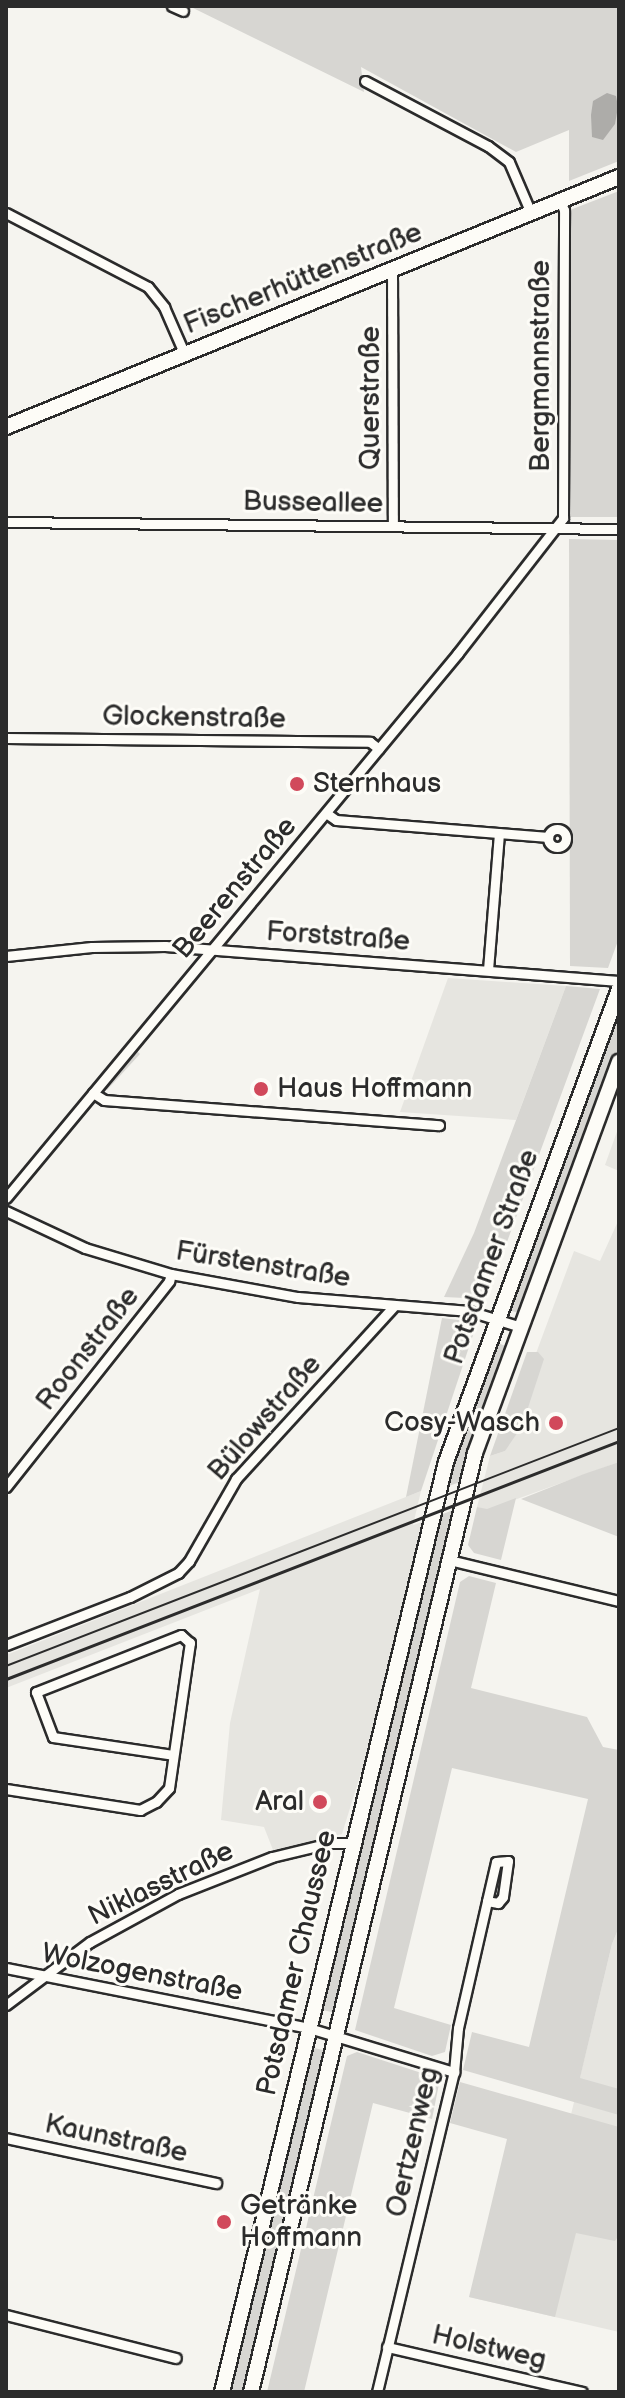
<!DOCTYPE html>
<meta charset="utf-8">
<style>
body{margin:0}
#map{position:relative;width:625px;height:2398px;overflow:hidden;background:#f5f4ef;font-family:"Balsamiq Sans",sans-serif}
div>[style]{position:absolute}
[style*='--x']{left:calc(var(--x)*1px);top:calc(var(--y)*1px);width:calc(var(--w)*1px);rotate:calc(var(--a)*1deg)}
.built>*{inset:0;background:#e6e5e0}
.green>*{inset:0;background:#d7d6d2}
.water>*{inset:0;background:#adaca9}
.roads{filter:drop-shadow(2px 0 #2b2b2b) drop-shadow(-2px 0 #2b2b2b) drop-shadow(0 2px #2b2b2b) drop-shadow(0 -2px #2b2b2b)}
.street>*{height:9px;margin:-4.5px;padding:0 4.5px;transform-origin:4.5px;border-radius:4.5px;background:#fdfcf7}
.street>.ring{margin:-4.5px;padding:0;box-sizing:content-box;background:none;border:9px solid #fdfcf7;border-radius:50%}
.secondary>*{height:14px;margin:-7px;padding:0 7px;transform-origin:7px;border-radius:7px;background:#fdfcf7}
.primary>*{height:14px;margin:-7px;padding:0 7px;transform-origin:7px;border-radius:7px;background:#fdfcf7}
.tram>*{height:2px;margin:-1px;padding:0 1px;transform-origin:1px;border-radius:1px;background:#2b2b2b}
.rail>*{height:3px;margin:-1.5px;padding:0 1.5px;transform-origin:1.5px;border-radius:1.5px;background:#2b2b2b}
.dots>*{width:22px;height:22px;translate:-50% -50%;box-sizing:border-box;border:4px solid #fdfcf7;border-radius:50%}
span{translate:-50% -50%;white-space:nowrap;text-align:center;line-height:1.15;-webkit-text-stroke:6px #fdfcf7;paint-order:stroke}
.street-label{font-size:28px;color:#2b2b2b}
.poi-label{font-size:28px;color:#2b2b2b}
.left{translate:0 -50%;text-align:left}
.right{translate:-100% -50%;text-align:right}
.frame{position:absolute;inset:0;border:8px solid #2b2b2b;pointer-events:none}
</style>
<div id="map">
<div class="built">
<i style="clip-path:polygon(448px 978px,566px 986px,516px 1120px,400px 1112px)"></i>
<i style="clip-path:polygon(619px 1126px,619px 1171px,605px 1165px)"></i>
<i style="clip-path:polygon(619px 1219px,619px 1462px,487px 1510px,477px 1507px,490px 1456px,505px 1451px,522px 1391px,574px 1251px,600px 1261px)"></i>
<i style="clip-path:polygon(421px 1491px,413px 1525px,422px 1522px,368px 1750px,342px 1834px,273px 1850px,264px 1827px,221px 1820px,230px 1723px,260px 1589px,6px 1688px,6px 1655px)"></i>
<i style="clip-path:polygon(619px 1927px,619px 2332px,469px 2297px,562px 2152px,612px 1944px)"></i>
</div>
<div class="green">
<i style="clip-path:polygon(189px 6px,619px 6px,619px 161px,569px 181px,569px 130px,516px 152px,361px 67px,364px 92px)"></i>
<i style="clip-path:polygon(619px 191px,619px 517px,569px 517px,570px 210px)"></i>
<i style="clip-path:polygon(569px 539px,619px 540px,619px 938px,608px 968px,570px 966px)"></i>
<i style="clip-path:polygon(566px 986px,600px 989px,486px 1299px,444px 1297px,474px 1233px)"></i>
<i style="clip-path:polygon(619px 1001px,619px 1046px,520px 1313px,507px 1310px)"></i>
<i style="clip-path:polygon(136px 1050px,140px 1054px,107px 1090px,105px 1087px)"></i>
<i style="clip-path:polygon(442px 1318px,466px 1321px,475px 1329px,421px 1491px,406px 1497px)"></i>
<i style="clip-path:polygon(493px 1341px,508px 1347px,463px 1481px,443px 1488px)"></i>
<i style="clip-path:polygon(527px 1352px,538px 1352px,544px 1359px,522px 1426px,505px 1451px,490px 1456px)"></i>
<i style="clip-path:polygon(619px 1462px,619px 1537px,521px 1499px,584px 1474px)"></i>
<i style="clip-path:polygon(516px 1498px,501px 1560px,474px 1553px,468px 1545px,477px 1507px,487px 1509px)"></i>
<i style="clip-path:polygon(456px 1509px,336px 2013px,318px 2009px,435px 1517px)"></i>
<i style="clip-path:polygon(469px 1576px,496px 1583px,471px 1688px,587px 1717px,603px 1747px,619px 1750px,619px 1927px,612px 1944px,580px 2078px,619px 2089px,619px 2115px,463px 2070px,472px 2032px,529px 2047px,588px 1799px,452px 1768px,394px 2008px,451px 2025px,445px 2052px,432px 2056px,355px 2030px,460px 1582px)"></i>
<i style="clip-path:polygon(310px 2047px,327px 2051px,246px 2392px,228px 2392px)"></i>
<i style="clip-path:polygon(357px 2052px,440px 2079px,432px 2119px,373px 2103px,304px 2392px,267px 2392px,347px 2056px)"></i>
<i style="clip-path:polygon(460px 2082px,619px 2127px,619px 2235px,615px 2241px,576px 2233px,555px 2317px,469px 2297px,507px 2139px,450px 2123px)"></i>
</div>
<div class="water">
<i style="clip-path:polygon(607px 93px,616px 96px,618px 107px,615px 124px,603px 140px,592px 137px,591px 115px,593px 101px)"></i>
</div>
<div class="roads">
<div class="street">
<i style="--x:172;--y:6;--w:12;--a:24"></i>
<i style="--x:365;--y:81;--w:139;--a:27.9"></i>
<i style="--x:488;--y:146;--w:26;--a:37"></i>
<i style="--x:509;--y:162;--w:56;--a:66.7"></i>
<i style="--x:6;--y:213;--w:160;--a:27.5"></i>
<i style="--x:148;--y:287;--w:26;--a:51"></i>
<i style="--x:164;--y:307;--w:52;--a:66.4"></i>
<i style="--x:392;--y:270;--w:256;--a:89.8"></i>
<i style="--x:6;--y:522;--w:613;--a:0.65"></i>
<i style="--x:6;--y:738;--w:364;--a:0.6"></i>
<i style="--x:370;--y:742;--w:11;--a:38"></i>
<i style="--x:326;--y:813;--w:12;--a:35"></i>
<i style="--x:336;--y:820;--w:213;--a:4.6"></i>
<i class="ring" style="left:548px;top:829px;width:9px;height:9px"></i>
<i style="--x:6;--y:956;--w:86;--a:-6"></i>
<i style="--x:92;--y:947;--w:73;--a:-0.8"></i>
<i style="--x:165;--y:946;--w:455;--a:4.4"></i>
<i style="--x:488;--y:970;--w:137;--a:-85.4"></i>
<i style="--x:93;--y:1093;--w:13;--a:32"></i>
<i style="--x:104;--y:1100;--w:336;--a:4.3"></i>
<i style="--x:6;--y:1198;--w:708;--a:-50.33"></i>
<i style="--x:458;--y:653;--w:171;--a:-52.1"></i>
<i style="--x:563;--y:518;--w:308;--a:-89.8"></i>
<i style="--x:564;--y:210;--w:10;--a:-114"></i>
<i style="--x:6;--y:1211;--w:87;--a:25.1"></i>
<i style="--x:85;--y:1248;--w:90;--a:16.8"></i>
<i style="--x:171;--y:1274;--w:129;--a:10.3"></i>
<i style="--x:298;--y:1297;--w:172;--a:4.7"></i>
<i style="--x:469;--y:1311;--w:54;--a:17.1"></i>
<i style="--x:6;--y:1487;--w:263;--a:-51.6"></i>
<i style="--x:169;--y:1281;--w:7;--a:-74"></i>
<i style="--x:449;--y:1560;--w:175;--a:13.6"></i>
<i style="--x:6;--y:1645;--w:133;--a:-21.2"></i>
<i style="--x:130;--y:1597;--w:54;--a:-26.6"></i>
<i style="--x:178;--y:1573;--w:16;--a:-47"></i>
<i style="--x:189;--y:1561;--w:95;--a:-60.2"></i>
<i style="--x:236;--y:1479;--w:234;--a:-47.6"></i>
<i style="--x:6;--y:1789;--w:136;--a:8.9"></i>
<i style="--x:140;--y:1810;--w:18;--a:-27"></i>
<i style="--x:156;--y:1802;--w:19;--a:-47"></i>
<i style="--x:169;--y:1788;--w:147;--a:-81.8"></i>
<i style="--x:190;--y:1643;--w:12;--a:-138"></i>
<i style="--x:181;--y:1635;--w:156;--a:158.5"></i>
<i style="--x:36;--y:1692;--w:48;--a:69.3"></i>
<i style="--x:53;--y:1737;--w:121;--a:8.5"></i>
<i style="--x:6;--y:1968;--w:309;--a:11.2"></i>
<i style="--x:309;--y:2028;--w:152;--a:16.9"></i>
<i style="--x:6;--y:2005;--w:105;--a:-36.9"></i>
<i style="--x:90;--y:1942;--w:100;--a:-28.6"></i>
<i style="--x:178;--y:1894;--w:101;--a:-21.5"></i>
<i style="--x:272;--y:1857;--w:60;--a:-13.6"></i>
<i style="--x:330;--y:1843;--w:23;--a:0"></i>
<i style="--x:6;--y:2138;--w:215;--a:12.1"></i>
<i style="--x:6;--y:2315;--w:175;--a:14.2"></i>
<i style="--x:387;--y:2347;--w:200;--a:13"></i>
<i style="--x:377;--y:2392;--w:329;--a:-76.5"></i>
<i style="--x:454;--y:2072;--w:44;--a:-84.8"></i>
<i style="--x:458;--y:2028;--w:130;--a:-77.1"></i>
<i style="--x:487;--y:1901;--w:40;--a:-77"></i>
<i style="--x:496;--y:1862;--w:12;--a:-5"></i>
<i style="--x:508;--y:1861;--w:36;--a:98"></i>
<i style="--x:503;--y:1897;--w:8;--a:130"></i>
<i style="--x:498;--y:1903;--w:11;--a:-170"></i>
</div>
<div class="secondary">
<i style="--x:6;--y:427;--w:662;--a:-22.19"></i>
</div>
<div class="primary">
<i style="--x:222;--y:2392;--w:957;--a:-76.46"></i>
<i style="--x:446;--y:1462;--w:504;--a:-69.91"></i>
<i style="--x:251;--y:2392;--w:965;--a:-76.58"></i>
<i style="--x:475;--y:1453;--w:417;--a:-69.8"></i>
</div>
</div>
<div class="tram">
<i style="--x:6;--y:1666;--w:658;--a:-21.22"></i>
</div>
<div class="rail">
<i style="--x:6;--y:1679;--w:658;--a:-21.22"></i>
</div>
<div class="dots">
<i style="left:297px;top:784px;background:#d1495b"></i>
<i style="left:261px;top:1089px;background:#d1495b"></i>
<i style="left:556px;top:1423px;background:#d1495b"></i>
<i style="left:320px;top:1802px;background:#d1495b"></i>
<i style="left:224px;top:2222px;background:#d1495b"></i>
</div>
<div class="street-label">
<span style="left:303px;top:279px;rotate:-22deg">Fischerhüttenstraße</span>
<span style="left:541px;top:366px;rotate:-90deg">Bergmannstraße</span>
<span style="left:371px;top:398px;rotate:-90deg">Querstraße</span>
<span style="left:313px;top:503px;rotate:1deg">Busseallee</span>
<span style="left:194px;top:718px;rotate:1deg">Glockenstraße</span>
<span style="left:235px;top:888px;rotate:-50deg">Beerenstraße</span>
<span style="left:338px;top:937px;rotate:4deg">Forststraße</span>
<span style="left:492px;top:1257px;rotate:-70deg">Potsdamer Straße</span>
<span style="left:263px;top:1265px;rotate:9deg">Fürstenstraße</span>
<span style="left:88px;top:1349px;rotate:-52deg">Roonstraße</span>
<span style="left:265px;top:1418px;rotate:-49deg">Bülowstraße</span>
<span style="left:161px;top:1884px;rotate:-26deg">Niklasstraße</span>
<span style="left:297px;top:1963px;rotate:-77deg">Potsdamer Chaussee</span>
<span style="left:142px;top:1973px;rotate:11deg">Wolzogenstraße</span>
<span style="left:116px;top:2139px;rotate:12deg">Kaunstraße</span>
<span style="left:413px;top:2142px;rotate:-77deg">Oertzenweg</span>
<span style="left:489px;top:2348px;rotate:13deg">Holstweg</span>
</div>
<div class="poi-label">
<span class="left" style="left:313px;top:784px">Sternhaus</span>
<span class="left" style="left:277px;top:1089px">Haus Hoffmann</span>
<span class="right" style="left:540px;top:1423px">Cosy-Wasch</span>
<span class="right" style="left:304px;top:1802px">Aral</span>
<span class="left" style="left:240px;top:2222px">Getränke<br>Hoffmann</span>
</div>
<div class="frame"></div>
</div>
